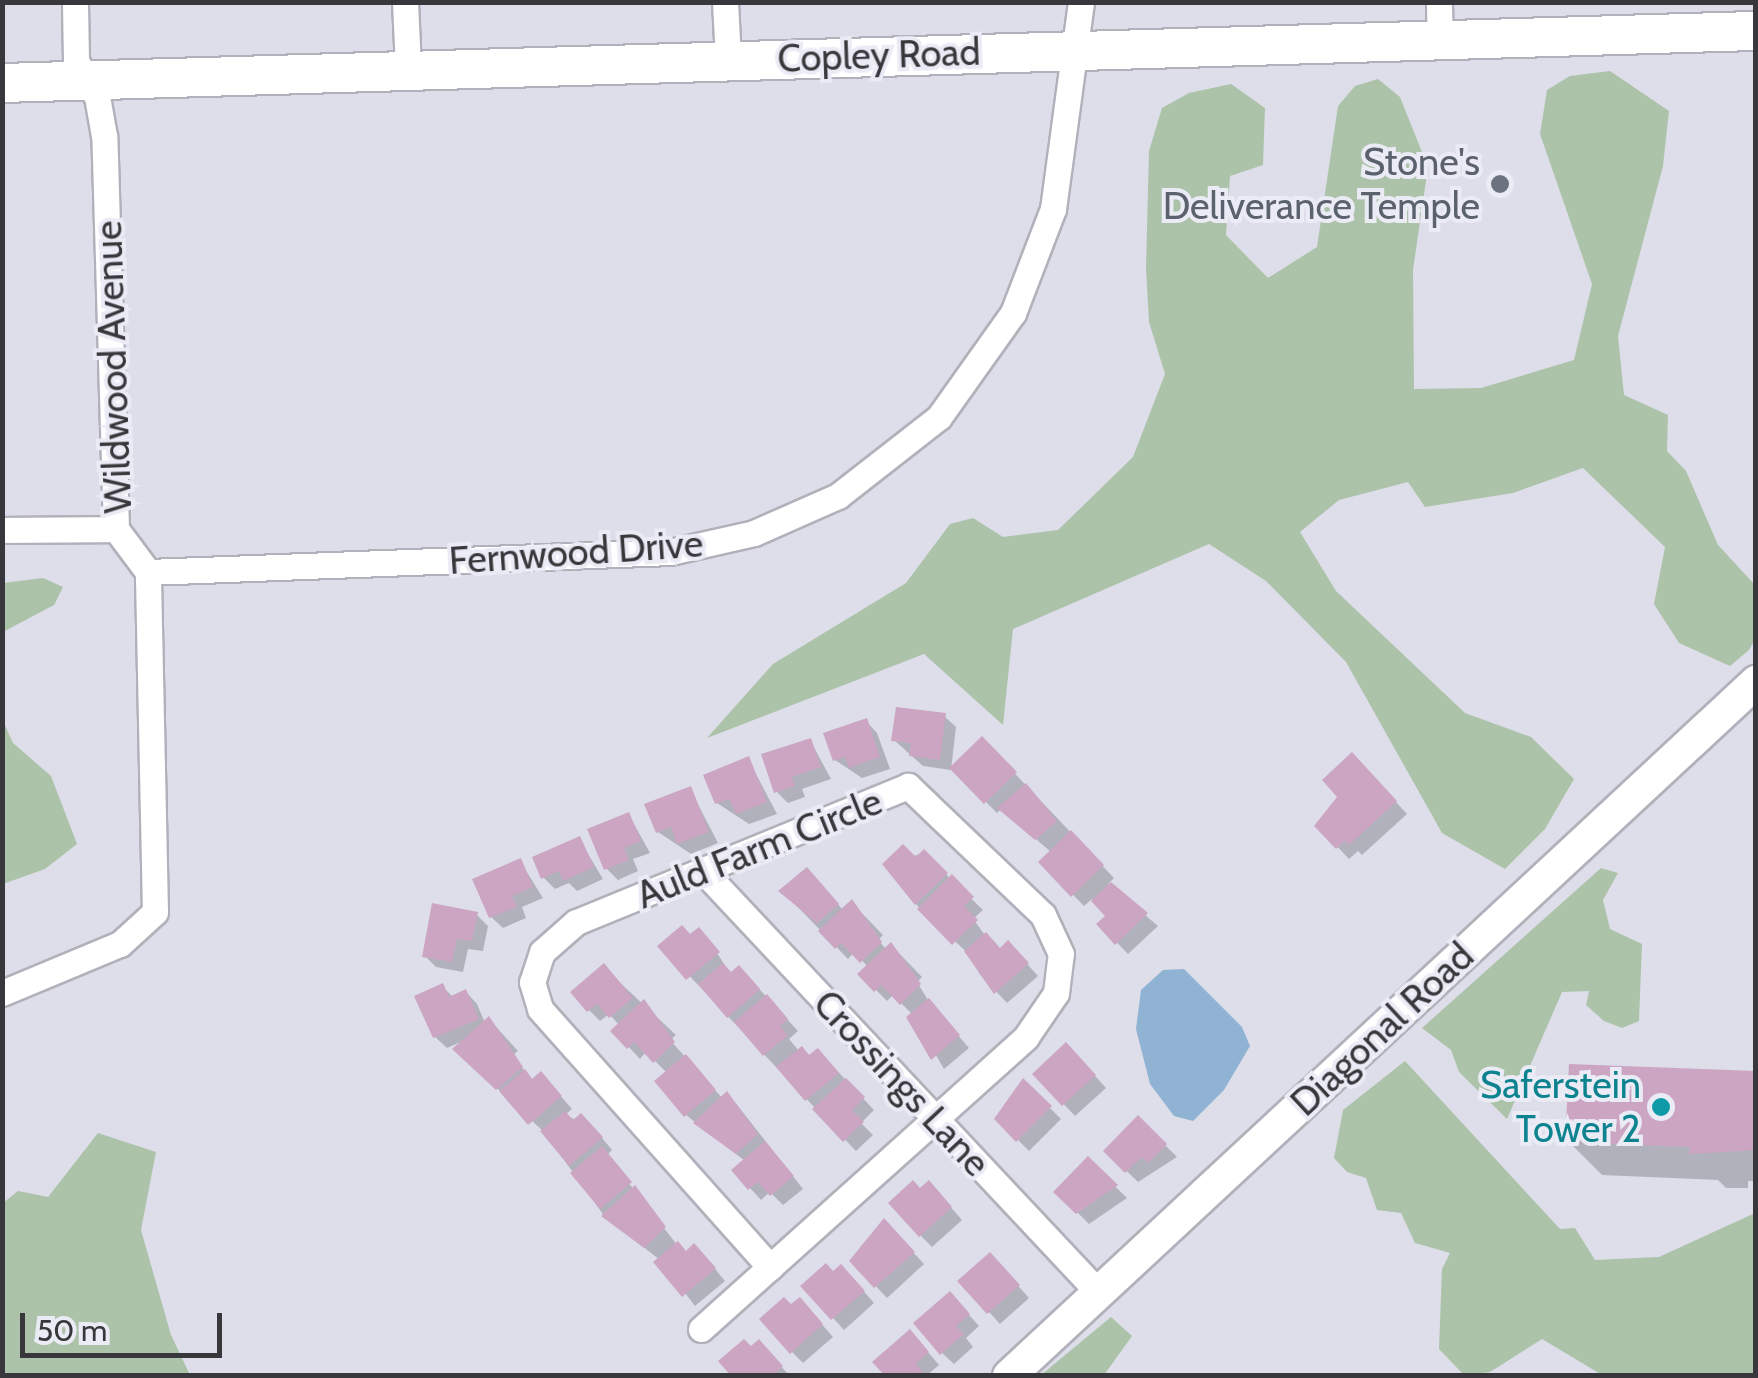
<!DOCTYPE html>
<style>
body{margin:0}
#map{position:relative;width:1758px;height:1378px;overflow:hidden;background:#dddee9;font-family:Cabin,sans-serif}
div>[style]{position:absolute}
[style*='--x']{left:calc(var(--x)*1px);top:calc(var(--y)*1px);width:calc(var(--w)*1px);rotate:calc(var(--a)*1deg)}
.green>*{inset:0;background:#acc3aa}
.water>*{inset:0;background:#91b3d3}
.shadow>*{inset:0;background:#0003}
.building>*{inset:0;background:#cba5c2}
.roads{filter:drop-shadow(2px 0 #b1b1bb) drop-shadow(-2px 0 #b1b1bb) drop-shadow(0 2px #b1b1bb) drop-shadow(0 -2px #b1b1bb)}
.minor>*{height:25px;margin:-12.5px;padding:0 12.5px;transform-origin:12.5px;border-radius:12.5px;background:#fff}
.tertiary>*{height:32px;margin:-16px;padding:0 16px;transform-origin:16px;border-radius:16px;background:#fff}
.secondary>*{height:38px;margin:-19px;padding:0 19px;transform-origin:19px;border-radius:19px;background:#fff}
.dots>*{width:28px;height:28px;translate:-50% -50%;box-sizing:border-box;border:5px solid #ebebf6;border-radius:50%}
span{translate:-50% -50%;white-space:nowrap;text-align:center;line-height:1.15;-webkit-text-stroke:8px #ebebf6;paint-order:stroke}
.street-label{font-size:38px;color:#38383c}
.worship-label{font-size:38px;color:#5b616d}
.right{translate:-100% -50%;text-align:right}
.culture-label{font-size:38px;color:#0d838f}
.frame{position:absolute;inset:0;border:5px solid #38383c;pointer-events:none}
.scale{position:absolute;left:20px;top:1313px;width:202px;height:45px;box-sizing:border-box;border:5px solid #38383c;border-top:0;padding-left:12px;font-size:30px;line-height:35px;white-space:nowrap;color:#38383c;-webkit-text-stroke:8px #ebebf6;paint-order:stroke}
</style>
<div id="map">
<div class="green">
<i style="clip-path:polygon(1610px 71px,1669px 111px,1663px 166px,1618px 336px,1624px 395px,1668px 415px,1667px 451px,1686px 471px,1718px 545px,1755px 585px,1755px 639px,1749px 650px,1730px 666px,1679px 643px,1654px 604px,1665px 547px,1583px 468px,1513px 493px,1425px 507px,1408px 482px,1339px 500px,1300px 532px,1336px 591px,1465px 713px,1531px 737px,1574px 779px,1545px 829px,1505px 869px,1442px 833px,1346px 662px,1266px 581px,1209px 544px,1013px 629px,1003px 725px,924px 654px,707px 738px,773px 664px,906px 583px,950px 524px,973px 518px,1003px 537px,1058px 530px,1133px 457px,1165px 374px,1149px 322px,1146px 268px,1149px 151px,1162px 108px,1189px 93px,1231px 84px,1265px 108px,1263px 165px,1230px 176px,1226px 235px,1268px 278px,1317px 247px,1338px 106px,1355px 86px,1378px 79px,1400px 97px,1428px 167px,1413px 270px,1414px 389px,1481px 388px,1574px 360px,1592px 284px,1540px 134px,1547px 90px,1570px 76px)"></i>
<i style="clip-path:polygon(43px 578px,63px 587px,54px 605px,3px 632px,3px 583px)"></i>
<i style="clip-path:polygon(3px 721px,13px 743px,51px 776px,77px 844px,45px 869px,3px 884px)"></i>
<i style="clip-path:polygon(1601px 868px,1618px 873px,1603px 900px,1610px 929px,1642px 944px,1639px 1021px,1622px 1028px,1604px 1021px,1586px 1005px,1589px 991px,1562px 992px,1507px 1119px,1459px 1072px,1451px 1050px,1422px 1028px)"></i>
<i style="clip-path:polygon(1405px 1061px,1560px 1229px,1575px 1228px,1595px 1260px,1659px 1257px,1755px 1213px,1755px 1375px,1602px 1375px,1542px 1339px,1490px 1372px,1464px 1375px,1439px 1349px,1442px 1269px,1450px 1253px,1415px 1243px,1401px 1213px,1377px 1210px,1366px 1178px,1347px 1172px,1334px 1158px,1343px 1110px)"></i>
<i style="clip-path:polygon(98px 1133px,156px 1152px,141px 1230px,171px 1335px,190px 1375px,3px 1375px,3px 1203px,18px 1191px,48px 1197px)"></i>
<i style="clip-path:polygon(1111px 1317px,1132px 1336px,1104px 1375px,1041px 1375px)"></i>
</div>
<div class="water">
<i style="clip-path:polygon(1184px 969px,1242px 1027px,1250px 1046px,1224px 1090px,1193px 1121px,1174px 1116px,1150px 1084px,1136px 1029px,1141px 990px,1163px 970px)"></i>
</div>
<div class="shadow">
<i style="clip-path:polygon(944px 716px,956px 727px,951px 770px,923px 766px,894px 740px)"></i>
<i style="clip-path:polygon(866px 721px,877px 733px,890px 769px,862px 778px,835px 760px)"></i>
<i style="clip-path:polygon(982px 739px,1114px 878px,1108px 884px,1158px 926px,1128px 954px,1099px 924px,1108px 916px,1092px 899px,1084px 906px,1041px 862px,1051px 852px,1001px 809px,997px 813px,952px 768px)"></i>
<i style="clip-path:polygon(810px 740px,831px 779px,802px 789px,805px 797px,788px 803px,777px 792px)"></i>
<i style="clip-path:polygon(748px 759px,777px 814px,749px 824px,717px 803px)"></i>
<i style="clip-path:polygon(1364px 767px,1407px 814px,1362px 855px,1358px 851px,1349px 859px,1318px 826px)"></i>
<i style="clip-path:polygon(690px 789px,718px 843px,691px 854px,658px 832px)"></i>
<i style="clip-path:polygon(629px 815px,650px 853px,633px 859px,638px 871px,618px 880px,606px 868px)"></i>
<i style="clip-path:polygon(579px 839px,603px 879px,577px 891px,569px 883px,555px 889px,543px 877px)"></i>
<i style="clip-path:polygon(924px 853px,983px 910px,973px 919px,985px 935px,1001px 951px,1019px 955px,1038px 976px,1007px 1003px,978px 972px,984px 968px,920px 909px,886px 864px)"></i>
<i style="clip-path:polygon(520px 861px,543px 898px,522px 907px,526px 918px,503px 928px,491px 917px)"></i>
<i style="clip-path:polygon(818px 881px,843px 910px,852px 903px,883px 935px,878px 940px,886px 949px,891px 945px,922px 977px,917px 982px,928px 1000px,969px 1048px,944px 1069px,912px 1014px,893px 995px,887px 1001px,860px 974px,868px 967px,854px 952px,848px 959px,793px 902px)"></i>
<i style="clip-path:polygon(476px 914px,488px 926px,483px 951px,468px 949px,463px 972px,436px 967px,425px 956px)"></i>
<i style="clip-path:polygon(690px 937px,710px 942px,731px 975px,750px 979px,798px 1031px,789px 1039px,799px 1051px,829px 1062px,874px 1110px,861px 1123px,873px 1135px,856px 1151px,661px 946px)"></i>
<i style="clip-path:polygon(615px 978px,676px 1035px,670px 1040px,723px 1099px,727px 1094px,738px 1106px,803px 1189px,783px 1205px,770px 1192px,761px 1200px,750px 1188px,745px 1161px,686px 1115px,667px 1073px,646px 1052px,640px 1059px,614px 1031px,620px 1026px,609px 1014px,600px 1021px,589px 1010px)"></i>
<i style="clip-path:polygon(442px 986px,454px 998px,466px 992px,477px 1004px,485px 1023px,489px 1019px,518px 1051px,512px 1056px,534px 1081px,552px 1086px,572px 1109px,565px 1115px,593px 1127px,612px 1150px,607px 1155px,674px 1241px,686px 1253px,706px 1258px,725px 1281px,695px 1306px,660px 1260px,605px 1217px,544px 1132px,467px 1060px,463px 1041px,447px 1048px,435px 1037px)"></i>
<i style="clip-path:polygon(1078px 1057px,1106px 1088px,1075px 1116px,1035px 1074px)"></i>
<i style="clip-path:polygon(1756px 1074px,1756px 1181px,1748px 1181px,1748px 1188px,1726px 1188px,1718px 1180px,1602px 1175px,1568px 1141px)"></i>
<i style="clip-path:polygon(1023px 1081px,1061px 1119px,1029px 1151px,997px 1119px)"></i>
<i style="clip-path:polygon(1138px 1118px,1177px 1157px,1138px 1182px,1106px 1151px)"></i>
<i style="clip-path:polygon(1088px 1160px,1127px 1198px,1089px 1224px,1057px 1192px)"></i>
<i style="clip-path:polygon(921px 1191px,940px 1195px,962px 1220px,932px 1247px,920px 1235px)"></i>
<i style="clip-path:polygon(884px 1221px,924px 1264px,887px 1298px,852px 1261px)"></i>
<i style="clip-path:polygon(1001px 1267px,1029px 1298px,1000px 1324px,961px 1281px)"></i>
<i style="clip-path:polygon(833px 1274px,852px 1278px,874px 1303px,844px 1330px,804px 1286px)"></i>
<i style="clip-path:polygon(961px 1306px,979px 1326px,966px 1338px,973px 1347px,954px 1364px,942px 1353px)"></i>
<i style="clip-path:polygon(792px 1307px,811px 1312px,833px 1337px,803px 1363px,792px 1352px)"></i>
<i style="clip-path:polygon(759px 1343px,790px 1376px,734px 1376px)"></i>
<i style="clip-path:polygon(921px 1344px,939px 1365px,926px 1376px,888px 1376px)"></i>
</div>
<div class="building">
<i style="clip-path:polygon(896px 707px,946px 713px,940px 760px,909px 756px,911px 743px,891px 741px)"></i>
<i style="clip-path:polygon(867px 718px,880px 757px,849px 768px,845px 757px,833px 761px,823px 733px)"></i>
<i style="clip-path:polygon(982px 736px,1017px 772px,984px 804px,949px 768px)"></i>
<i style="clip-path:polygon(811px 738px,821px 767px,792px 777px,795px 786px,774px 793px,761px 754px)"></i>
<i style="clip-path:polygon(1352px 752px,1397px 801px,1349px 845px,1345px 841px,1336px 849px,1314px 826px,1337px 797px,1322px 780px)"></i>
<i style="clip-path:polygon(749px 756px,767px 802px,736px 814px,729px 799px,715px 804px,703px 775px)"></i>
<i style="clip-path:polygon(1026px 783px,1057px 821px,1035px 840px,997px 808px)"></i>
<i style="clip-path:polygon(691px 786px,709px 832px,677px 844px,671px 827px,656px 833px,644px 804px)"></i>
<i style="clip-path:polygon(629px 812px,641px 841px,624px 848px,629px 860px,604px 870px,587px 829px)"></i>
<i style="clip-path:polygon(1071px 830px,1104px 865px,1071px 897px,1038px 862px)"></i>
<i style="clip-path:polygon(580px 836px,594px 867px,563px 881px,559px 871px,541px 879px,532px 857px)"></i>
<i style="clip-path:polygon(903px 844px,916px 857px,924px 849px,948px 873px,915px 905px,882px 864px)"></i>
<i style="clip-path:polygon(521px 858px,533px 887px,512px 896px,517px 907px,489px 918px,472px 879px)"></i>
<i style="clip-path:polygon(807px 867px,839px 904px,817px 923px,778px 891px)"></i>
<i style="clip-path:polygon(952px 874px,974px 897px,964px 906px,978px 920px,952px 945px,917px 909px)"></i>
<i style="clip-path:polygon(1111px 882px,1148px 913px,1115px 945px,1096px 924px,1105px 916px,1091px 901px)"></i>
<i style="clip-path:polygon(852px 899px,882px 942px,860px 963px,841px 943px,835px 949px,818px 931px)"></i>
<i style="clip-path:polygon(432px 903px,478px 912px,472px 941px,457px 939px,452px 962px,422px 957px)"></i>
<i style="clip-path:polygon(682px 925px,690px 934px,699px 927px,720px 952px,686px 980px,657px 946px)"></i>
<i style="clip-path:polygon(986px 932px,1000px 948px,1008px 940px,1029px 963px,994px 994px,964px 951px)"></i>
<i style="clip-path:polygon(891px 942px,921px 984px,900px 1005px,881px 985px,874px 992px,857px 974px)"></i>
<i style="clip-path:polygon(604px 963px,633px 998px,609px 1018px,597px 1004px,587px 1012px,570px 992px)"></i>
<i style="clip-path:polygon(723px 963px,731px 972px,739px 965px,760px 989px,727px 1018px,698px 984px)"></i>
<i style="clip-path:polygon(443px 983px,449px 997px,466px 989px,479px 1019px,433px 1038px,414px 996px)"></i>
<i style="clip-path:polygon(767px 994px,788px 1019px,780px 1026px,788px 1035px,763px 1056px,734px 1022px)"></i>
<i style="clip-path:polygon(929px 998px,960px 1035px,931px 1060px,906px 1017px)"></i>
<i style="clip-path:polygon(644px 999px,675px 1042px,653px 1063px,634px 1042px,627px 1049px,610px 1031px)"></i>
<i style="clip-path:polygon(489px 1016px,523px 1067px,496px 1090px,452px 1049px)"></i>
<i style="clip-path:polygon(1066px 1042px,1096px 1075px,1062px 1106px,1032px 1074px)"></i>
<i style="clip-path:polygon(802px 1046px,809px 1055px,818px 1048px,839px 1073px,805px 1101px,776px 1067px)"></i>
<i style="clip-path:polygon(686px 1054px,716px 1090px,684px 1117px,654px 1081px)"></i>
<i style="clip-path:polygon(1569px 1064px,1756px 1071px,1756px 1150px,1689px 1154px,1690px 1147px,1565px 1142px)"></i>
<i style="clip-path:polygon(525px 1069px,532px 1079px,541px 1071px,562px 1096px,528px 1125px,499px 1091px)"></i>
<i style="clip-path:polygon(846px 1078px,865px 1097px,852px 1110px,864px 1122px,843px 1142px,812px 1109px)"></i>
<i style="clip-path:polygon(1023px 1078px,1052px 1106px,1016px 1142px,994px 1119px)"></i>
<i style="clip-path:polygon(727px 1091px,758px 1134px,736px 1154px,693px 1123px)"></i>
<i style="clip-path:polygon(565px 1111px,573px 1120px,581px 1113px,603px 1137px,569px 1166px,540px 1131px)"></i>
<i style="clip-path:polygon(1138px 1115px,1167px 1144px,1148px 1163px,1142px 1157px,1125px 1173px,1103px 1151px)"></i>
<i style="clip-path:polygon(765px 1141px,794px 1176px,770px 1196px,758px 1182px,748px 1190px,731px 1170px)"></i>
<i style="clip-path:polygon(602px 1146px,632px 1182px,600px 1209px,570px 1173px)"></i>
<i style="clip-path:polygon(1088px 1156px,1118px 1185px,1076px 1214px,1053px 1192px)"></i>
<i style="clip-path:polygon(913px 1180px,920px 1188px,929px 1180px,952px 1207px,919px 1237px,888px 1203px)"></i>
<i style="clip-path:polygon(635px 1185px,666px 1227px,644px 1248px,601px 1216px)"></i>
<i style="clip-path:polygon(884px 1218px,915px 1252px,874px 1288px,849px 1261px)"></i>
<i style="clip-path:polygon(678px 1241px,686px 1251px,694px 1243px,716px 1268px,682px 1297px,653px 1262px)"></i>
<i style="clip-path:polygon(990px 1252px,1020px 1285px,987px 1314px,957px 1281px)"></i>
<i style="clip-path:polygon(826px 1263px,833px 1271px,841px 1264px,865px 1291px,831px 1320px,800px 1286px)"></i>
<i style="clip-path:polygon(950px 1291px,970px 1314px,956px 1326px,964px 1334px,940px 1355px,913px 1323px)"></i>
<i style="clip-path:polygon(784px 1297px,791px 1304px,800px 1297px,823px 1324px,790px 1354px,759px 1319px)"></i>
<i style="clip-path:polygon(910px 1329px,929px 1352px,916px 1364px,923px 1372px,885px 1376px,872px 1362px)"></i>
<i style="clip-path:polygon(744px 1339px,751px 1346px,759px 1339px,783px 1366px,772px 1376px,731px 1376px,718px 1361px)"></i>
</div>
<div class="roads">
<div class="minor">
<i style="--x:405;--y:2;--w:67;--a:87.4"></i>
<i style="--x:725;--y:2;--w:57;--a:87"></i>
<i style="--x:1439;--y:2;--w:39;--a:89"></i>
<i style="--x:2;--y:530;--w:114;--a:-0.5"></i>
<i style="--x:148;--y:572;--w:522;--a:-2.19"></i>
<i style="--x:670;--y:552;--w:86;--a:-12.7"></i>
<i style="--x:754;--y:533;--w:92;--a:-23.8"></i>
<i style="--x:838;--y:496;--w:128;--a:-38"></i>
<i style="--x:939;--y:417;--w:128;--a:-54.6"></i>
<i style="--x:1013;--y:313;--w:111;--a:-69"></i>
<i style="--x:1053;--y:209;--w:209;--a:-82.3"></i>
<i style="--x:705;--y:873;--w:574;--a:46.83"></i>
<i style="--x:2;--y:993;--w:128;--a:-22.6"></i>
<i style="--x:120;--y:944;--w:47;--a:-42.4"></i>
<i style="--x:155;--y:912;--w:340;--a:-91.2"></i>
<i style="--x:148;--y:572;--w:54;--a:-126.7"></i>
<i style="--x:116;--y:529;--w:393;--a:-91.7"></i>
<i style="--x:104;--y:136;--w:40;--a:-100"></i>
<i style="--x:97;--y:97;--w:42;--a:-120.3"></i>
<i style="--x:76;--y:61;--w:59;--a:-91"></i>
<i style="--x:701;--y:1329;--w:437;--a:-41.9"></i>
<i style="--x:1026;--y:1037;--w:53;--a:-55.7"></i>
<i style="--x:1056;--y:993;--w:39;--a:-83"></i>
<i style="--x:1061;--y:954;--w:43;--a:-114.8"></i>
<i style="--x:1043;--y:915;--w:187;--a:-136.3"></i>
<i style="--x:908;--y:786;--w:359;--a:157.7"></i>
<i style="--x:576;--y:922;--w:45;--a:138.6"></i>
<i style="--x:542;--y:952;--w:32;--a:108"></i>
<i style="--x:532;--y:982;--w:28;--a:73"></i>
<i style="--x:540;--y:1009;--w:346;--a:48.3"></i>
</div>
<div class="tertiary">
<i style="--x:1009;--y:1376;--w:1020;--a:-42.89"></i>
</div>
<div class="secondary">
<i style="--x:2;--y:83;--w:1755;--a:-1.7"></i>
</div>
</div>
<div class="dots">
<i style="left:1500px;top:184px;background:#6b7280"></i>
<i style="left:1661px;top:1107px;background:#0f9aa8"></i>
</div>
<div class="street-label">
<span style="left:879px;top:55px;rotate:-2deg">Copley Road</span>
<span style="left:113px;top:367px;rotate:-92deg">Wildwood Avenue</span>
<span style="left:576px;top:552px;rotate:-4deg">Fernwood Drive</span>
<span style="left:759px;top:848px;rotate:-22deg">Auld Farm Circle</span>
<span style="left:1382px;top:1029px;rotate:-43deg">Diagonal Road</span>
<span style="left:902px;top:1083px;rotate:47deg">Crossings Lane</span>
</div>
<div class="worship-label">
<span class="right" style="left:1480px;top:184px">Stone's<br>Deliverance Temple</span>
</div>
<div class="culture-label">
<span class="right" style="left:1641px;top:1107px">Saferstein<br>Tower 2</span>
</div>
<div class="frame"></div>
<div class="scale">50 m</div>
</div>
